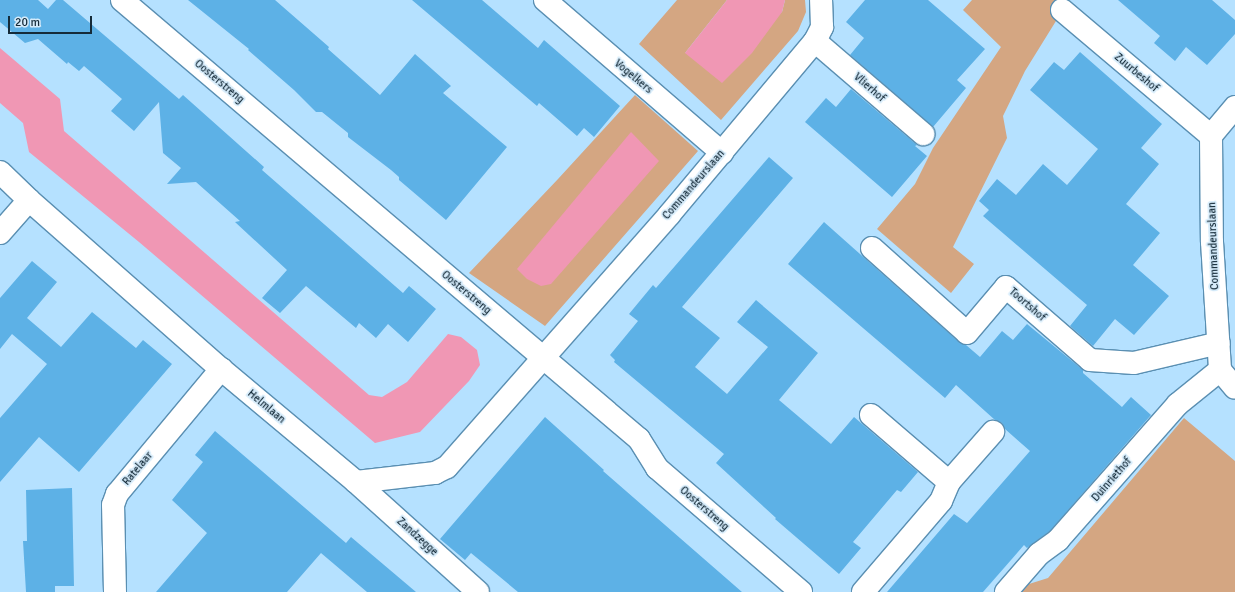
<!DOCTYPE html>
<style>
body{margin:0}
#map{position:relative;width:1235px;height:592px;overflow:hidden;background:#b5e1ff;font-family:Signika,sans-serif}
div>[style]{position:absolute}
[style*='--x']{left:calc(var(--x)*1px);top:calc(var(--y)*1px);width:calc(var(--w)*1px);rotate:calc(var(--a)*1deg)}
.green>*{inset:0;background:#d4a682}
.water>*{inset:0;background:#f097b4}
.building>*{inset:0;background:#5db1e6}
.roads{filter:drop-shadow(1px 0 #5a8fb2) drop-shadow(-1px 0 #5a8fb2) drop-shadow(0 1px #5a8fb2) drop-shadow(0 -1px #5a8fb2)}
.minor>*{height:22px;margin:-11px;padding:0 11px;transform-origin:11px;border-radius:11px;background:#fff}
span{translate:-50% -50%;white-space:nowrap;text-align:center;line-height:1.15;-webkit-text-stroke:3.5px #d5ebfa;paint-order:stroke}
.street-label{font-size:11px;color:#152b39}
.scale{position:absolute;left:8px;top:16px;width:84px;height:18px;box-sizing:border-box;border:2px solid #152b39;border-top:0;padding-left:5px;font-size:12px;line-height:14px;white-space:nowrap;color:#152b39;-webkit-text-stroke:3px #d5ebfa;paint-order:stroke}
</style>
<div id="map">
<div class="green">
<i style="clip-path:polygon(677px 0,727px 0,685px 53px,782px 12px,785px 0,805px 0,806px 12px,798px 31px,721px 120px,639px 44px)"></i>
<i style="clip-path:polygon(972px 0,1069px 0,1025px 71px,1003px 116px,1007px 138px,953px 247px,974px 264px,951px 293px,877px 229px,915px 184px,933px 148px,1001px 47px,963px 10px)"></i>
<i style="clip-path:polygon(635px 95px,698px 151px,545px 326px,469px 273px,558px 179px)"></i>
<i style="clip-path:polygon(1184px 418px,1235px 461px,1235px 592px,1022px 592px,1029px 584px,1048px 578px)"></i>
</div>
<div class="water">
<i style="clip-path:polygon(727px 0,785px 0,782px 12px,752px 53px,722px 83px,685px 53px)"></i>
<i style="clip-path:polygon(0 48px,60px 99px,64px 131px,369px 395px,382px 397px,407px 382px,448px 334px,461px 337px,477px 350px,480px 365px,469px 381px,420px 432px,375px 443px,139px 242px,29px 152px,23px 123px,0 103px)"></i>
<i style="clip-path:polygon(631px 132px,659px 161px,551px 284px,541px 286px,527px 279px,517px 269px)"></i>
</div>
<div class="building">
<i style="clip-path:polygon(0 0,38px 0,48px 9px,56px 0,63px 0,179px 99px,183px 95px,264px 167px,262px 170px,403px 293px,409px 286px,436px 309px,408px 342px,388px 324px,376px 338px,359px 323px,356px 328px,306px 286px,280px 313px,262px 298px,287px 270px,235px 222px,240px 221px,196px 182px,167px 184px,181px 168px,163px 153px,159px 102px,134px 131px,111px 111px,122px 99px,84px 66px,79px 71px,68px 62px,67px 64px,38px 39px,25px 43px,0 22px)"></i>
<i style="clip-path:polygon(188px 0,275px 0,329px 47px,328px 49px,380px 95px,415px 54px,451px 86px,443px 93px,507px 147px,446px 220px,399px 180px,399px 177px,391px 170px,348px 137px,348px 133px,322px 112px,316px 112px,294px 90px,248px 50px,249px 49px)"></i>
<i style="clip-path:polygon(412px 0,482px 0,538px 48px,544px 40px,620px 106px,594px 137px,584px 128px,577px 136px,539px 103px,537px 106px)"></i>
<i style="clip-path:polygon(865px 0,928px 0,985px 49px,957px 80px,966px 88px,933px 127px,850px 55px,864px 38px,846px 22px)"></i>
<i style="clip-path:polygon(1118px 0,1212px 0,1235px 20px,1235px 34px,1207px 65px,1186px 47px,1175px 61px,1154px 43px,1160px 36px)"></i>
<i style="clip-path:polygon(1080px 52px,1162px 124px,1141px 148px,1159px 164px,1126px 204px,1160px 233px,1133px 265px,1169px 296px,1134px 335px,1115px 319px,1093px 346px,1070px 326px,1087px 305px,983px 216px,989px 210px,979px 201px,997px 179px,1016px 195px,1043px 164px,1067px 185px,1098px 149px,1030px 90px,1054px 62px,1064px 70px)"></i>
<i style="clip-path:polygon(851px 89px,917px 145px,915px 146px,927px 156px,892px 197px,805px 122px,826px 98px,836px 107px)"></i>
<i style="clip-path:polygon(769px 157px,793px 178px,682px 307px,720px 338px,695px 367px,727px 394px,768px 347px,737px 322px,756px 300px,818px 353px,779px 400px,831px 444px,854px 417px,918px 472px,901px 492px,897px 490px,853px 542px,861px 548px,839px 574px,775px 519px,776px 518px,716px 463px,724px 454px,614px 362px,615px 360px,610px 355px,638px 321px,629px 314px,653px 285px,656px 288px)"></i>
<i style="clip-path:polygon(824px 222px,959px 342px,966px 345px,980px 357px,1002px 331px,1013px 340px,1027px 324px,1083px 370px,1083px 373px,1122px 407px,1131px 397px,1151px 415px,1050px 531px,1027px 548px,1024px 545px,983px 592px,887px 592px,954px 514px,967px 523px,1030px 451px,1005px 429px,1002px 423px,995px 420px,956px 385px,945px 398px,788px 264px)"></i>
<i style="clip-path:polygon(32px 261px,57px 282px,27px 318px,61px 347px,92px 312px,136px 348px,143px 340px,172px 364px,79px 472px,39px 437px,0 482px,0 418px,47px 364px,12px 334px,0 349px,0 298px)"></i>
<i style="clip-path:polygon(545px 417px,604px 470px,603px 471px,742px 592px,518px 592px,471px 553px,465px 560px,440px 539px)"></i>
<i style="clip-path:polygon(215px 431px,346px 543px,351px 537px,416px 592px,367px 592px,321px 553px,287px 592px,156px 592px,207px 533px,172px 500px,203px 462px,195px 455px)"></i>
<i style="clip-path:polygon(72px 488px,74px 586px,55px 586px,55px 592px,26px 592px,23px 541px,27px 541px,26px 490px)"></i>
</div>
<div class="roads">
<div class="minor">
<i style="--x:122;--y:0;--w:678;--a:40.34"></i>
<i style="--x:639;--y:439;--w:34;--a:58"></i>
<i style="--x:657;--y:468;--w:190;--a:40.7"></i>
<i style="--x:545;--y:0;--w:234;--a:40.8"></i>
<i style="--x:1062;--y:10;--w:195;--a:40.2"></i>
<i style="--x:815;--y:41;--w:143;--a:40.7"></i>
<i style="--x:1235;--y:107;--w:38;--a:130"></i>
<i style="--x:1211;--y:136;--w:106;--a:89.5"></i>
<i style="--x:1212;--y:242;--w:128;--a:86.4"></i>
<i style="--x:1220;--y:370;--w:23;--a:50"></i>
<i style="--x:0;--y:172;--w:40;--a:44"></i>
<i style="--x:29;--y:200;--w:256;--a:41.4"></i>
<i style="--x:221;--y:369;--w:176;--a:39.9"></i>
<i style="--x:356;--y:482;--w:80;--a:-6.5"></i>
<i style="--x:435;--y:473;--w:13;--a:-27"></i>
<i style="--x:447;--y:467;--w:336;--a:-48.6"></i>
<i style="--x:669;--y:215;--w:227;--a:-50"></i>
<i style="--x:815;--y:41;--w:16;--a:-63"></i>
<i style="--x:822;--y:27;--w:27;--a:-92"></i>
<i style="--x:0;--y:233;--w:44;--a:-48.7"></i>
<i style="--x:872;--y:248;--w:127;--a:41.8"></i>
<i style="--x:967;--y:333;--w:60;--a:-49.7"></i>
<i style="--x:1006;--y:287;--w:111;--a:41"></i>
<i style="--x:1090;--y:360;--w:44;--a:3.9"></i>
<i style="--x:1134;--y:363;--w:87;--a:-13.2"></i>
<i style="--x:871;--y:415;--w:103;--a:40.7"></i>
<i style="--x:356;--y:482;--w:164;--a:42"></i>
<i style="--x:115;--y:592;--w:87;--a:-91.3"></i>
<i style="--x:113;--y:505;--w:12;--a:-70"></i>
<i style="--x:117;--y:494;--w:163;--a:-50.2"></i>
<i style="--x:863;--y:592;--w:120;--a:-49.4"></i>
<i style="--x:941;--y:501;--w:21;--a:-67"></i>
<i style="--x:949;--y:482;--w:67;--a:-48.7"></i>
<i style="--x:1006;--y:592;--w:50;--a:-49"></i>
<i style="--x:1039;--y:554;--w:24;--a:-36"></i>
<i style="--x:1058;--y:540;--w:181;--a:-48.6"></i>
<i style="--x:1178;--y:404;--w:54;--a:-39"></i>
</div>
</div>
<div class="street-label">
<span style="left:1136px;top:73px;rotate:40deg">Zuurbeshof</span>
<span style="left:633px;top:77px;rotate:40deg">Vogelkers</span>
<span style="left:219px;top:82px;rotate:40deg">Oosterstreng</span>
<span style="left:869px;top:88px;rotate:41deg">Vlierhof</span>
<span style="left:694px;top:185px;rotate:-49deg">Commandeurslaan</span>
<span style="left:1214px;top:246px;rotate:-92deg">Commandeurslaan</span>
<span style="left:466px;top:293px;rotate:40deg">Oosterstreng</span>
<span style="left:1027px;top:305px;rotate:41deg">Toortshof</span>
<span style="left:266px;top:407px;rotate:40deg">Helmlaan</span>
<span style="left:138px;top:469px;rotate:-50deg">Ratelaar</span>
<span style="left:1112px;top:480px;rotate:-49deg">Duinriethof</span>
<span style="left:704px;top:509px;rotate:41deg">Oosterstreng</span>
<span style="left:417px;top:537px;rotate:42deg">Zandzegge</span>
</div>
<div class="scale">20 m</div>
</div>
